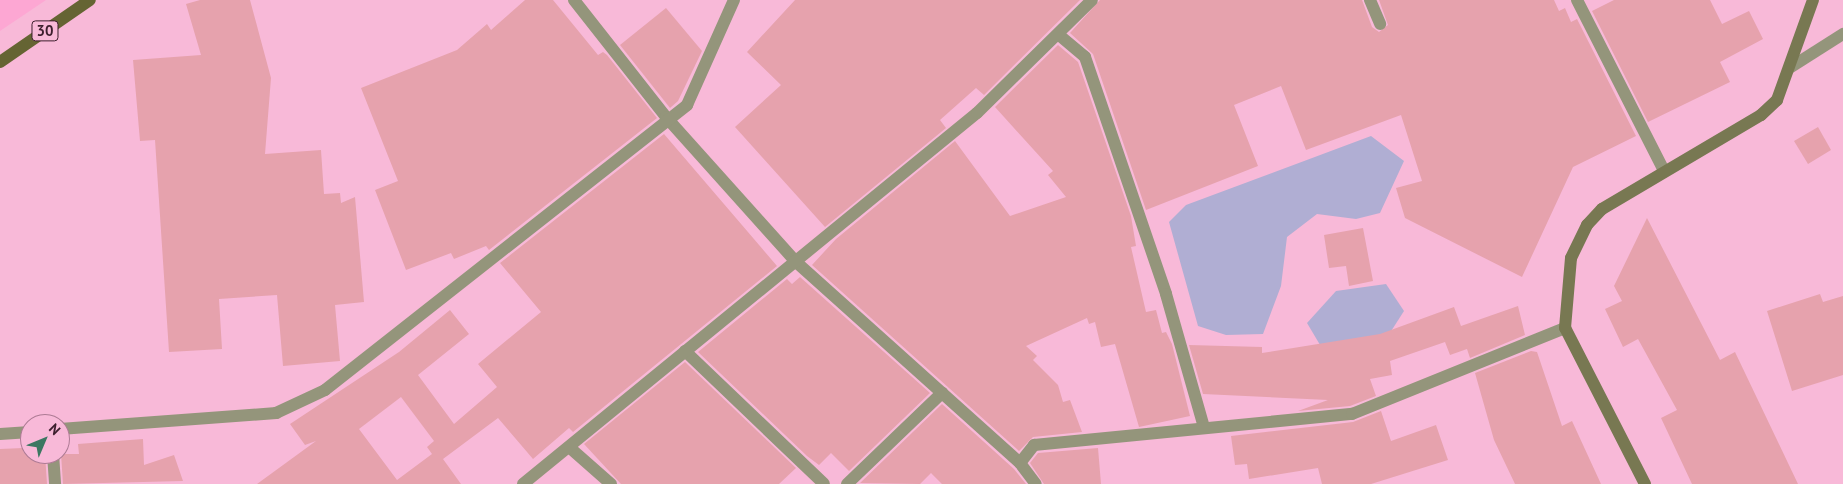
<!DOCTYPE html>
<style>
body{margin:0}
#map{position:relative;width:1843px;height:484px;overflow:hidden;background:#f8b9d8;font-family:"PT Sans",sans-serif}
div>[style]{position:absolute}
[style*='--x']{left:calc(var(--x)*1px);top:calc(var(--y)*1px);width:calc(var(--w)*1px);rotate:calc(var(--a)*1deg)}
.built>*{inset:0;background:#fda7d3}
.green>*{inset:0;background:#b0aed3}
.building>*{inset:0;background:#e6a2ad}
.lane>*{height:12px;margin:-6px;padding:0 6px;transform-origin:6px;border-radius:6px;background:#94957b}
.street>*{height:12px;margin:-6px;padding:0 6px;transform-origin:6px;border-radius:6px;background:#94957b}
.secondary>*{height:12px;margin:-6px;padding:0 6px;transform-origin:6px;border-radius:6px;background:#787852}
.primary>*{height:12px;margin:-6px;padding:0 6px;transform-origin:6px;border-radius:6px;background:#656433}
span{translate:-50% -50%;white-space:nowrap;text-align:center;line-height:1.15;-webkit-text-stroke:4px #f8b9d8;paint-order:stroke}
.shield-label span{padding:1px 4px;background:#f8b9d8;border:1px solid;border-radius:4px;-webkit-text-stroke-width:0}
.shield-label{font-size:15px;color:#3d1f2e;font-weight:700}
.north{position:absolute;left:20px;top:414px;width:50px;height:50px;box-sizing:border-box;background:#f8b9d8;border:1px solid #ad7b94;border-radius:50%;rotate:45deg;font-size:14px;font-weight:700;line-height:20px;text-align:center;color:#3d1f2e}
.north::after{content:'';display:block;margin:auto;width:18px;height:22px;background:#3b7761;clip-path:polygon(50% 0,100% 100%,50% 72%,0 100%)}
</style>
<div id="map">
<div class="built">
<i style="clip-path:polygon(0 0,46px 0,0 31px)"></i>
</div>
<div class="green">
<i style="clip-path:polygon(1371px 136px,1404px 161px,1380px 213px,1356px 219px,1317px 214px,1287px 237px,1281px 286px,1263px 334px,1226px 335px,1198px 326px,1169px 222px,1186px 205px)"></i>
<i style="clip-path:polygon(1386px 284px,1404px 311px,1379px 350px,1326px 355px,1307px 323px,1336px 291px)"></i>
</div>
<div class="building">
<i style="clip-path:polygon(200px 0,250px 0,271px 78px,265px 154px,321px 150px,324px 194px,340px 193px,341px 203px,355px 197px,364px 302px,335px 305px,340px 361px,283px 366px,277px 295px,219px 299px,222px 349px,169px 352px,155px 140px,140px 141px,133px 60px,201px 55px,186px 4px)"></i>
<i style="clip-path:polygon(525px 0,553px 0,598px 55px,603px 52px,607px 55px,657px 118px,489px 250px,486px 246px,454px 259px,451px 253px,406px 270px,375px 190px,398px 181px,361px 88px,457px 50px,487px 24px,491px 30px)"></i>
<i style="clip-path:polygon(795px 0,1080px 0,984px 95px,976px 88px,940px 120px,946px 128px,825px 227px,735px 127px,781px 85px,747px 52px)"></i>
<i style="clip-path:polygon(1100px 0,1362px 0,1372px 27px,1379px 32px,1388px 25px,1379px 0,1554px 0,1559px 11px,1565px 8px,1571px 22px,1577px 19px,1636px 136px,1573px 167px,1522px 277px,1405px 218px,1396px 188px,1422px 181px,1401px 115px,1306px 150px,1281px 86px,1234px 105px,1258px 166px,1146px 210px,1093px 54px,1070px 33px)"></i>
<i style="clip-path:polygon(1614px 0,1710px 0,1722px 24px,1749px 11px,1763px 39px,1720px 62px,1730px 82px,1648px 122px,1592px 11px)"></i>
<i style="clip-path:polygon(666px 8px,702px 51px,678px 101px,670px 108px,620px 45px)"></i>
<i style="clip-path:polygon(1058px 45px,1078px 62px,1131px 216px,1136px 246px,1131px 247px,1146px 312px,1156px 310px,1162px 333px,1166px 332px,1172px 344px,1190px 416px,1139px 427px,1115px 344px,1101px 347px,1095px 322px,1089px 324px,1087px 318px,1026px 346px,1037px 356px,1033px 360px,1058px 385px,1063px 402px,1070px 400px,1082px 432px,1033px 437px,1019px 451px,812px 265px,836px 239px,955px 141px,1010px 216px,1066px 197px,1048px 175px,1053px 171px,995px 107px)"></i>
<i style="clip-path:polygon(1818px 127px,1831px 150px,1808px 164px,1794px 141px)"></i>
<i style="clip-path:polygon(evenodd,664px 134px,777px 266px,573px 432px,569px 428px,533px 459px,498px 418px,443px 459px,461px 484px,257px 484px,316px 441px,305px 445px,290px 424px,399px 352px,450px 310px,469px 334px,418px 375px,454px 424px,497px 387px,478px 364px,541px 312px,500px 263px,664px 134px,401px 397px,434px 441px,427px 447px,432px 454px,397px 480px,359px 429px,401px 397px)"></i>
<i style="clip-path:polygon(1647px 218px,1720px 360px,1735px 352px,1798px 484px,1692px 484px,1661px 418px,1677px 410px,1638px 339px,1623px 347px,1605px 309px,1622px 301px,1614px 286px)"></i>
<i style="clip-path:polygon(1363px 228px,1373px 281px,1349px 286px,1346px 266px,1329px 268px,1324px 235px)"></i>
<i style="clip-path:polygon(800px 277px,930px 393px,849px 471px,831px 453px,819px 465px,807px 456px,698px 352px,787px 279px,792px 284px)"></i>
<i style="clip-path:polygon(1820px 294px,1823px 302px,1843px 296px,1843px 375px,1792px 391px,1767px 311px)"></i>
<i style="clip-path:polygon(1518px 306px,1525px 335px,1470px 358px,1467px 349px,1450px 355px,1445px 342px,1390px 361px,1392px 375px,1370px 379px,1376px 396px,1350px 406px,1298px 411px,1328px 400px,1203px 394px,1189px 345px,1262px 347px,1262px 353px,1380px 334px,1454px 307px,1461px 326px)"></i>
<i style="clip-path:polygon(1531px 351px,1537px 352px,1562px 426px,1572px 421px,1601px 484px,1515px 484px,1494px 440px,1475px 373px)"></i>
<i style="clip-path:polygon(685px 362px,796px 468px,779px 484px,621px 484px,584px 444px)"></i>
<i style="clip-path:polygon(942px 404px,1014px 469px,1026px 484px,942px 484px,931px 473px,920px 484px,860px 483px)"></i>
<i style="clip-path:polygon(1381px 411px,1391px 441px,1436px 425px,1448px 460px,1371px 484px,1322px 484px,1318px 468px,1249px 479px,1247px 464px,1235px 465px,1231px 436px,1353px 422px)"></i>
<i style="clip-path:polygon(143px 439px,144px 465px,174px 455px,183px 481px,63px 484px,61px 454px,79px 454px,78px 444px)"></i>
<i style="clip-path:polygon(23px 448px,24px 453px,45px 454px,47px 484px,0 484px,0 449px)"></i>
<i style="clip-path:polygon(1098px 448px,1101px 484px,1044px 484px,1030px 463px,1038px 453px)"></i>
</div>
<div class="lane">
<i style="--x:685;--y:351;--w:192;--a:43.7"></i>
<i style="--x:569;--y:447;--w:56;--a:41.4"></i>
<i style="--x:847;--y:484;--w:132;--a:-43.8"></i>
</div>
<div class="street">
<i style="--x:574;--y:0;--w:149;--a:51.8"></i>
<i style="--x:666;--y:117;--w:193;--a:48.1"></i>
<i style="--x:795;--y:261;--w:302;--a:41.9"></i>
<i style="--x:1020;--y:463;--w:26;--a:53"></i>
<i style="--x:1370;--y:0;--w:26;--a:67"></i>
<i style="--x:1577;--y:0;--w:190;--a:63"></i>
<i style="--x:1059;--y:35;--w:34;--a:40"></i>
<i style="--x:1085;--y:57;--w:250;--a:71.1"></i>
<i style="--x:1166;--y:294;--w:138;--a:74.1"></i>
<i style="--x:1791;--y:67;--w:62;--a:-32.4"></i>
<i style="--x:60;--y:429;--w:217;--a:-4.2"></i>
<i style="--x:276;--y:413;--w:54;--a:-25.1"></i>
<i style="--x:325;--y:390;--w:461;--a:-38.2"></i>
<i style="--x:687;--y:105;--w:115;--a:-65.9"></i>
<i style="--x:0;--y:434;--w:30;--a:-4"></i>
<i style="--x:53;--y:454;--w:30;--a:86"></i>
<i style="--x:1020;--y:463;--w:23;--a:-52"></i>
<i style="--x:1034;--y:445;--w:320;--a:-5.6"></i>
<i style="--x:1352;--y:414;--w:230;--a:-22"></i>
<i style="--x:523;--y:484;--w:586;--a:-39.26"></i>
<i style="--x:977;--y:113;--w:161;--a:-44.5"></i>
</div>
<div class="secondary">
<i style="--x:1645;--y:484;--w:175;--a:-117.1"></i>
<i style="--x:1565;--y:328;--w:70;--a:-85.1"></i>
<i style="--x:1571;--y:258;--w:37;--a:-64"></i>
<i style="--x:1587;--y:225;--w:22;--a:-47"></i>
<i style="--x:1602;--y:209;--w:185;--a:-30.6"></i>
<i style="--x:1761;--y:115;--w:22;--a:-43"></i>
<i style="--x:1777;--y:100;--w:106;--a:-70.2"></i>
</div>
<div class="primary">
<i style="--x:0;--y:62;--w:109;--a:-34.6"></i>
</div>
<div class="shield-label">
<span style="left:45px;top:31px">30</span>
</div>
<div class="north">N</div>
</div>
